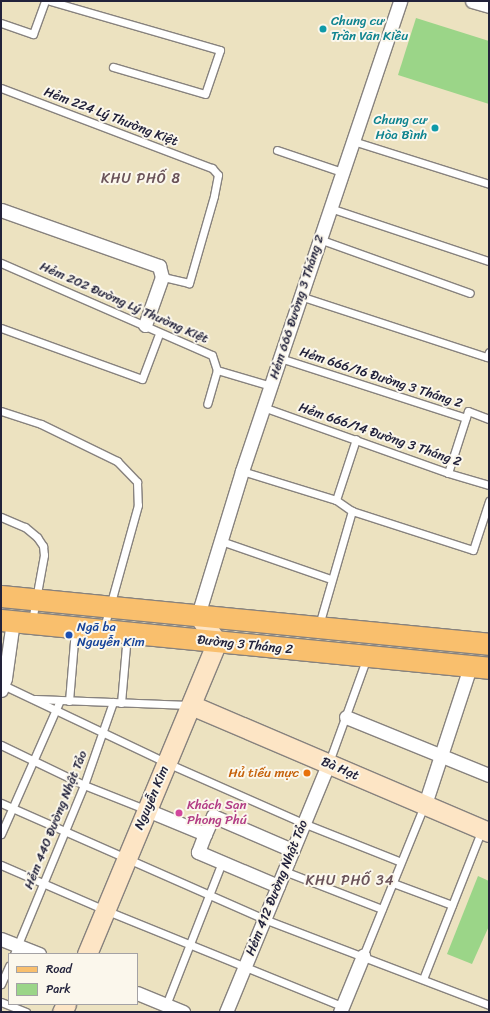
<!DOCTYPE html>
<meta charset="utf-8">
<style>
body{margin:0}
#map{position:relative;width:490px;height:1013px;overflow:hidden;background:#ece2c0;font-family:Sriracha,sans-serif}
div>[style]{position:absolute}
[style*='--x']{left:calc(var(--x)*1px);top:calc(var(--y)*1px);width:calc(var(--w)*1px);rotate:calc(var(--a)*1deg)}
.green>*{inset:0;background:#9bd588}
.roads{filter:drop-shadow(1px 0 #87827e) drop-shadow(-1px 0 #87827e) drop-shadow(0 1px #87827e) drop-shadow(0 -1px #87827e)}
.lane>*{height:7px;margin:-3.5px;padding:0 3.5px;transform-origin:3.5px;border-radius:3.5px;background:#fff}
.street>*{height:13px;margin:-6.5px;padding:0 6.5px;transform-origin:6.5px;border-radius:6.5px;background:#fff}
.secondary>*{height:19px;margin:-9.5px;padding:0 9.5px;transform-origin:9.5px;border-radius:9.5px;background:#fde5c5}
.primary>*{height:21px;margin:-10.5px;padding:0 10.5px;transform-origin:10.5px;border-radius:10.5px;background:#f9bf6d}
.dots>*{width:11px;height:11px;translate:-50% -50%;box-sizing:border-box;border:2px solid #fbf7ec;border-radius:50%}
span{translate:-50% -50%;white-space:nowrap;text-align:center;line-height:1.15;-webkit-text-stroke:4px #fbf7ec;paint-order:stroke}
.culture-label{font-size:13px;color:#0d838f}
.left{translate:0 -50%;text-align:left}
.right{translate:-100% -50%;text-align:right}
.street-label{font-size:13px;color:#22223b}
.transit-label{font-size:13px;color:#164399}
.food-label{font-size:13px;color:#c56008}
.hotel-label{font-size:13px;color:#b23c85}
.neighbourhood-label{font-size:14px;color:#6a5359;letter-spacing:1px}
.frame{position:absolute;inset:0;border:2px solid #22223b;pointer-events:none}
.legend{position:absolute;left:8px;top:953px;width:130px;height:52px;box-sizing:border-box;background:#fbf7ec;border:1px solid #a4a2a5;margin:0;padding:5px 7px;list-style:none;font-size:12px;color:#22223b}
.legend li{display:flex;align-items:center;gap:8px;height:20px}
.legend b{width:20px;border:1px solid #a4a2a5}
</style>
<div id="map">
<div class="green">
<i style="clip-path:polygon(416px 18px,489px 41px,489px 104px,398px 75px)"></i>
<i style="clip-path:polygon(478px 876px,489px 881px,489px 926px,472px 964px,447px 954px)"></i>
</div>
<div class="roads">
<div class="lane">
<i style="--x:50;--y:1;--w:177;--a:16.1"></i>
<i style="--x:220;--y:50;--w:46;--a:108.8"></i>
<i style="--x:205;--y:94;--w:96;--a:-163.6"></i>
<i style="--x:1;--y:23;--w:34;--a:19"></i>
<i style="--x:33;--y:34;--w:35;--a:-70"></i>
<i style="--x:1;--y:88;--w:226;--a:20.8"></i>
<i style="--x:212;--y:168;--w:9;--a:49"></i>
<i style="--x:218;--y:175;--w:21;--a:101"></i>
<i style="--x:214;--y:196;--w:91;--a:106"></i>
<i style="--x:189;--y:283;--w:28;--a:-167"></i>
<i style="--x:353;--y:141;--w:143;--a:17.5"></i>
<i style="--x:277;--y:150;--w:69;--a:18.7"></i>
<i style="--x:330;--y:208;--w:167;--a:18.5"></i>
<i style="--x:319;--y:239;--w:160;--a:19.7"></i>
<i style="--x:1;--y:263;--w:230;--a:23.6"></i>
<i style="--x:212;--y:355;--w:16;--a:72"></i>
<i style="--x:217;--y:370;--w:35;--a:106"></i>
<i style="--x:300;--y:296;--w:197;--a:18.1"></i>
<i style="--x:487;--y:357;--w:5;--a:-68"></i>
<i style="--x:1;--y:328;--w:150;--a:19.9"></i>
<i style="--x:142;--y:379;--w:48;--a:-69.3"></i>
<i style="--x:280;--y:358;--w:195;--a:17.9"></i>
<i style="--x:217;--y:370;--w:56;--a:16.5"></i>
<i style="--x:263;--y:407;--w:196;--a:19.6"></i>
<i style="--x:448;--y:473;--w:43;--a:16.3"></i>
<i style="--x:1;--y:411;--w:42;--a:18"></i>
<i style="--x:41;--y:424;--w:85;--a:26"></i>
<i style="--x:117;--y:461;--w:29;--a:46"></i>
<i style="--x:137;--y:482;--w:23;--a:88"></i>
<i style="--x:138;--y:505;--w:128;--a:105.5"></i>
<i style="--x:242;--y:471;--w:98;--a:17.1"></i>
<i style="--x:336;--y:500;--w:19;--a:35"></i>
<i style="--x:352;--y:511;--w:127;--a:17.9"></i>
<i style="--x:473;--y:550;--w:52;--a:-71.9"></i>
<i style="--x:448;--y:473;--w:65;--a:-72.1"></i>
<i style="--x:468;--y:411;--w:22;--a:21"></i>
<i style="--x:336;--y:500;--w:64;--a:-71.8"></i>
<i style="--x:1;--y:517;--w:26;--a:23"></i>
<i style="--x:25;--y:527;--w:16;--a:40"></i>
<i style="--x:37;--y:537;--w:11;--a:56"></i>
<i style="--x:43;--y:546;--w:9;--a:84"></i>
<i style="--x:44;--y:555;--w:67;--a:100.3"></i>
<i style="--x:221;--y:541;--w:116;--a:19.1"></i>
<i style="--x:319;--y:625;--w:119;--a:-73.9"></i>
<i style="--x:3;--y:685;--w:182;--a:25.4"></i>
<i style="--x:167;--y:763;--w:149;--a:23.8"></i>
<i style="--x:303;--y:823;--w:105;--a:21.7"></i>
<i style="--x:35;--y:699;--w:154;--a:2.2"></i>
<i style="--x:69;--y:701;--w:71;--a:-85.2"></i>
<i style="--x:121;--y:703;--w:68;--a:-85"></i>
<i style="--x:1;--y:745;--w:92;--a:25.7"></i>
<i style="--x:84;--y:785;--w:68;--a:21.6"></i>
<i style="--x:329;--y:762;--w:112;--a:-70.1"></i>
<i style="--x:1;--y:803;--w:287;--a:23.8"></i>
<i style="--x:264;--y:919;--w:241;--a:20.9"></i>
<i style="--x:1;--y:834;--w:146;--a:-66.2"></i>
<i style="--x:1;--y:865;--w:113;--a:23.4"></i>
<i style="--x:105;--y:910;--w:256;--a:22.1"></i>
<i style="--x:284;--y:871;--w:105;--a:21.2"></i>
<i style="--x:393;--y:883;--w:63;--a:20.4"></i>
<i style="--x:14;--y:954;--w:183;--a:-67.5"></i>
<i style="--x:84;--y:785;--w:88;--a:-70.7"></i>
<i style="--x:363;--y:956;--w:162;--a:-67.9"></i>
<i style="--x:423;--y:979;--w:161;--a:-68.5"></i>
<i style="--x:1;--y:984;--w:20;--a:-66"></i>
<i style="--x:1;--y:1002;--w:27;--a:22"></i>
<i style="--x:166;--y:1005;--w:154;--a:-68.6"></i>
</div>
<div class="street">
<i style="--x:472;--y:1;--w:18;--a:16"></i>
<i style="--x:1;--y:210;--w:168;--a:19.5"></i>
<i style="--x:159;--y:266;--w:11;--a:75"></i>
<i style="--x:162;--y:277;--w:51;--a:109.5"></i>
<i style="--x:198;--y:615;--w:151;--a:-73"></i>
<i style="--x:242;--y:471;--w:496;--a:-71.4"></i>
<i style="--x:1;--y:690;--w:13;--a:-72"></i>
<i style="--x:5;--y:678;--w:58;--a:-82"></i>
<i style="--x:346;--y:717;--w:154;--a:22.1"></i>
<i style="--x:425;--y:804;--w:144;--a:-71.8"></i>
<i style="--x:147;--y:810;--w:63;--a:22.5"></i>
<i style="--x:278;--y:886;--w:87;--a:-157"></i>
<i style="--x:198;--y:852;--w:19;--a:-69"></i>
<i style="--x:205;--y:834;--w:20;--a:-66"></i>
<i style="--x:213;--y:816;--w:86;--a:23.3"></i>
<i style="--x:1;--y:939;--w:41;--a:21.5"></i>
<i style="--x:137;--y:993;--w:50;--a:22.4"></i>
<i style="--x:226;--y:1012;--w:268;--a:-67.6"></i>
<i style="--x:340;--y:1012;--w:61;--a:-67.7"></i>
</div>
<div class="secondary">
<i style="--x:191;--y:705;--w:324;--a:23.1"></i>
<i style="--x:87;--y:954;--w:338;--a:-67.4"></i>
<i style="--x:217;--y:642;--w:33;--a:-125"></i>
<i style="--x:62;--y:1012;--w:9;--a:-63"></i>
</div>
<div class="primary">
<i style="--x:1;--y:596;--w:490;--a:5.6"></i>
<i style="--x:1;--y:620;--w:490;--a:5.6"></i>
</div>
</div>
<div class="dots">
<i style="left:323px;top:29px;background:#0f9aa8"></i>
<i style="left:435px;top:128px;background:#0f9aa8"></i>
<i style="left:69px;top:635px;background:#1a4fb4"></i>
<i style="left:307px;top:773px;background:#e8710a"></i>
<i style="left:179px;top:813px;background:#d1479c"></i>
</div>
<div class="culture-label">
<span class="left" style="left:331px;top:29px">Chung cư<br>Trần Văn Kiều</span>
<span class="right" style="left:427px;top:128px">Chung cư<br>Hòa Bình</span>
</div>
<div class="street-label">
<span style="left:111px;top:117px;rotate:21deg">Hẻm 224 Lý Thường Kiệt</span>
<span style="left:124px;top:303px;rotate:24deg">Hẻm 202 Đường Lý Thường Kiệt</span>
<span style="left:297px;top:307px;rotate:-72deg">Hẻm 666 Đường 3 Tháng 2</span>
<span style="left:381px;top:378px;rotate:18deg">Hẻm 666/16 Đường 3 Tháng 2</span>
<span style="left:380px;top:435px;rotate:19deg">Hẻm 666/14 Đường 3 Tháng 2</span>
<span style="left:245px;top:645px;rotate:6deg">Đường 3 Tháng 2</span>
<span style="left:340px;top:769px;rotate:23deg">Bà Hạt</span>
<span style="left:152px;top:798px;rotate:-67deg">Nguyễn Kim</span>
<span style="left:56px;top:820px;rotate:-68deg">Hẻm 440 Đường Nhật Tảo</span>
<span style="left:277px;top:888px;rotate:-68deg">Hẻm 412 Đường Nhật Tảo</span>
</div>
<div class="transit-label">
<span class="left" style="left:77px;top:635px">Ngã ba<br>Nguyễn Kim</span>
</div>
<div class="food-label">
<span class="right" style="left:299px;top:773px">Hủ tiếu mực</span>
</div>
<div class="hotel-label">
<span class="left" style="left:187px;top:813px">Khách Sạn<br>Phong Phú</span>
</div>
<div class="neighbourhood-label">
<span style="left:141px;top:179px">KHU PHỐ 8</span>
<span style="left:350px;top:881px">KHU PHỐ 34</span>
</div>
<div class="frame"></div>
<ul class="legend">
<li><b style="height:5px;background:#f9bf6d"></b>Road</li>
<li><b style="height:11px;background:#9bd588"></b>Park</li>
</ul>
</div>
